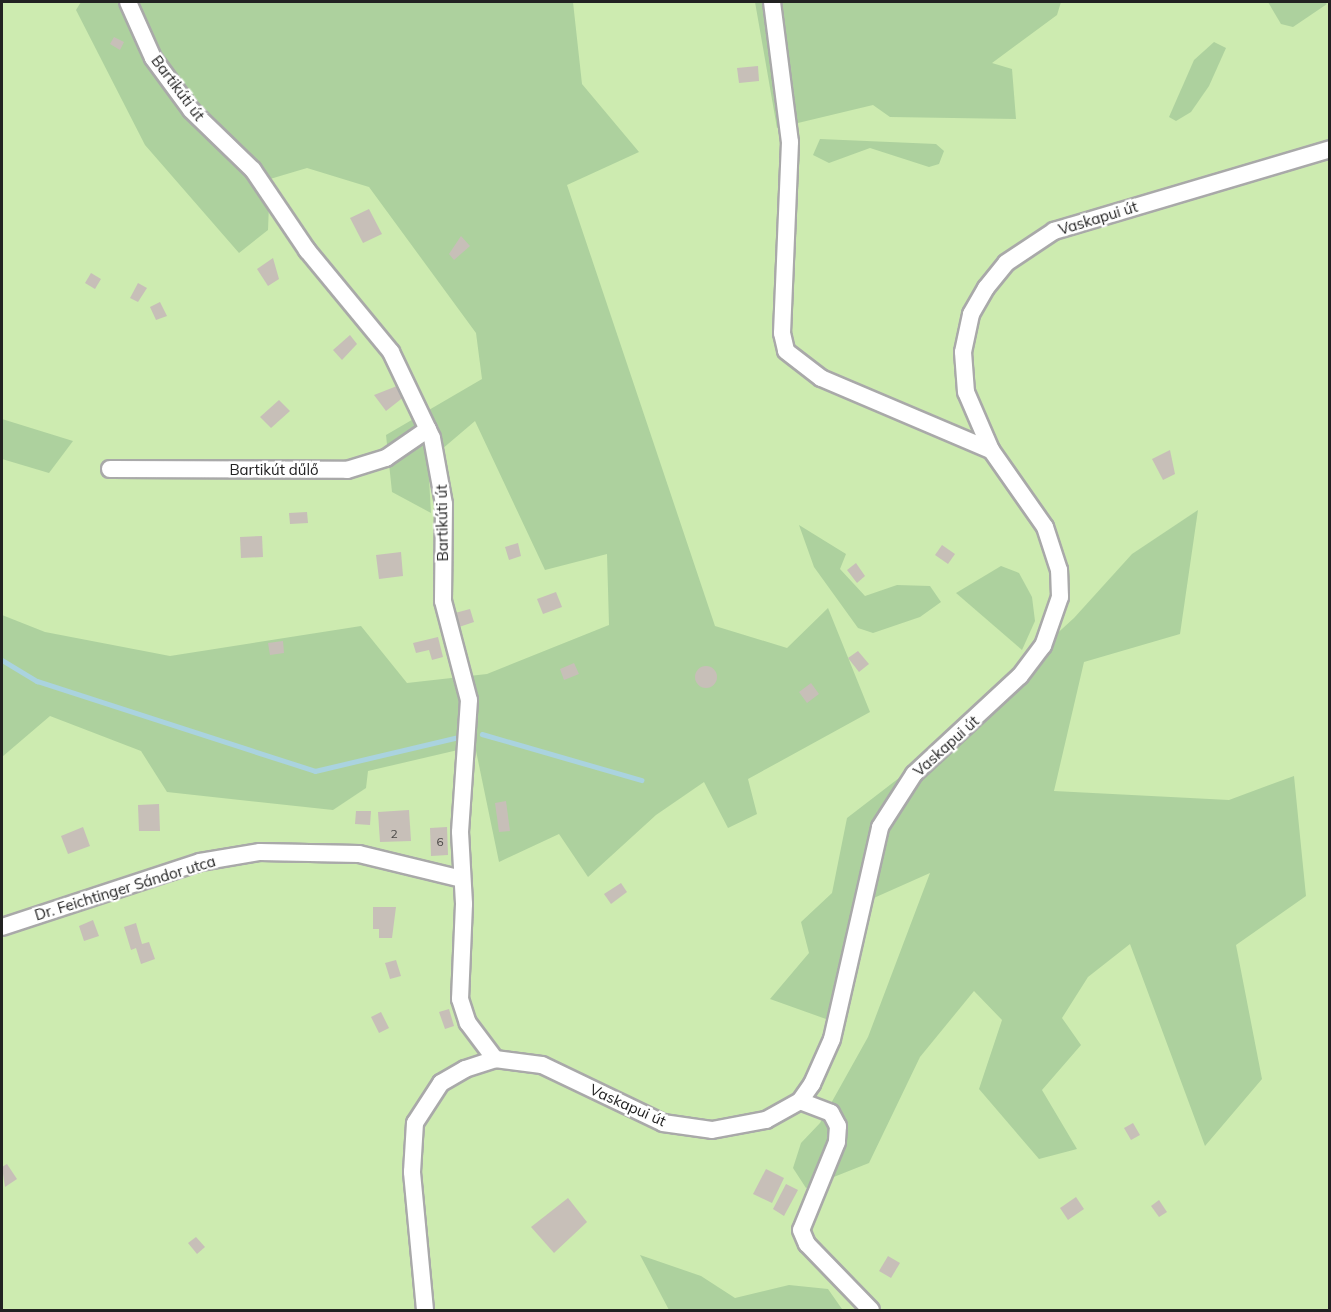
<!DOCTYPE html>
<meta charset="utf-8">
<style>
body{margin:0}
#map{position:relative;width:1331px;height:1312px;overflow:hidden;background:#f2efe9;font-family:Mulish,sans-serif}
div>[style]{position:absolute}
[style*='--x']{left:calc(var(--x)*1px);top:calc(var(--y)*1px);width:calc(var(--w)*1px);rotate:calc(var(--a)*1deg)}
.grass>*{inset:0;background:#cdebb0}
.forest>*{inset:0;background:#add19e}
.stream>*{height:4.5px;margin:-2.25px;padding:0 2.25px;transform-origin:2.25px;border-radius:2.25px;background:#aad3df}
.building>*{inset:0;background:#c7bfb8}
.round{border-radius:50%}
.roads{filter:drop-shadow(2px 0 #a9a9a9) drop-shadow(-2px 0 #a9a9a9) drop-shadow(0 2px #a9a9a9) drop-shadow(0 -2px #a9a9a9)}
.minor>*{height:16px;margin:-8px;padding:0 8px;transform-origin:8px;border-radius:8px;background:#fff}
span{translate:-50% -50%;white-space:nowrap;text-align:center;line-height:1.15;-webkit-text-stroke:4.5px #fff;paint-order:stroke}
.number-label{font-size:12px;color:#4b4948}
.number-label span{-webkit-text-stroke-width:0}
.street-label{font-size:15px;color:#222}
.frame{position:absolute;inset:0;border:3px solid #222;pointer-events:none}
</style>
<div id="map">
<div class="grass">
<i style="clip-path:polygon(2px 2px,1329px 2px,1329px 1310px,2px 1310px)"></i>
</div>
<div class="forest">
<i style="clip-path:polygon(81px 2px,573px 2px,582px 84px,639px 152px,567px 185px,715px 626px,787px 648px,828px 608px,870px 712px,748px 779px,757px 814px,728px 828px,704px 782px,656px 815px,588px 877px,559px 834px,499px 862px,475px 746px,368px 771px,366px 788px,333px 810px,167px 792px,141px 751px,50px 716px,2px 757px,2px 615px,45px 632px,170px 656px,361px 626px,407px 683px,487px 674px,609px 625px,607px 554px,545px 570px,475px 421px,428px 461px,431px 513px,392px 492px,386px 435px,482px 379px,476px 333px,369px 187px,307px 168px,270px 179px,268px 230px,239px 253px,145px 145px,76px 10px)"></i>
<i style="clip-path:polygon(755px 2px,1061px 2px,1057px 15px,992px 63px,1012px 69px,1016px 119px,890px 117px,873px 105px,777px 128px)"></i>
<i style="clip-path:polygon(1268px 2px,1324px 2px,1327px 4px,1293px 27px,1281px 24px)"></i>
<i style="clip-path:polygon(1214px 42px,1226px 48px,1209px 86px,1191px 112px,1176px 121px,1169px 117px,1194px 60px)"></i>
<i style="clip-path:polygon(820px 139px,936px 144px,944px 151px,939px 164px,929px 167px,870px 148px,829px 163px,813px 155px)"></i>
<i style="clip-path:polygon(2px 419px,73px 441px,49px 473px,2px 459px)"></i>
<i style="clip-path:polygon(1198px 510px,1180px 634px,1084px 662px,1054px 791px,1229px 800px,1294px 776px,1306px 896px,1236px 945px,1262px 1079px,1205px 1146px,1130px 944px,1088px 977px,1062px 1018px,1081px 1045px,1042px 1090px,1077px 1149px,1039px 1159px,979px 1089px,1002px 1020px,974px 991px,920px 1057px,869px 1163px,806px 1188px,793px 1168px,801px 1143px,820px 1123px,868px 1037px,930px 873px,858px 905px,826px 1019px,770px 999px,809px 953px,801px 922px,832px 893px,847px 818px,899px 778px,1074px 618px,1132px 554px)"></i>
<i style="clip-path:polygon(799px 525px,846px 554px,840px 569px,865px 596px,897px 585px,930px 586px,941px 602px,920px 617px,873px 633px,858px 628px,814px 567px)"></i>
<i style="clip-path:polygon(1001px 566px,1019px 573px,1032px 597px,1035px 621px,1022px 650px,956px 593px)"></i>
<i style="clip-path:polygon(640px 1255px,701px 1276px,735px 1298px,789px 1285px,828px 1289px,842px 1309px,669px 1310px)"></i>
</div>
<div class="stream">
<i style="--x:2;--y:660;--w:41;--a:31"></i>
<i style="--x:37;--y:681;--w:292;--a:17.9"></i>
<i style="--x:315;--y:771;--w:144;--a:-13.3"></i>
<i style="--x:482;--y:734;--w:166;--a:16.1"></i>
</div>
<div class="building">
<i style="clip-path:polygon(114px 37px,124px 42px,120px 50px,110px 44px)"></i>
<i style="clip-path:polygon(758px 66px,759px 81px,739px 83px,737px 68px)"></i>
<i style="clip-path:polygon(369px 209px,382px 234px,363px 243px,350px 218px)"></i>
<i style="clip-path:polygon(461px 236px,470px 246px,454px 260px,449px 254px)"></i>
<i style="clip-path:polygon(273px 258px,279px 279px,268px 286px,257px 269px)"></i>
<i style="clip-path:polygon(91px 273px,101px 279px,95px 289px,85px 283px)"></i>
<i style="clip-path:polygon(138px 283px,147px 288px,138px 302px,130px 298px)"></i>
<i style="clip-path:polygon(160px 302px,167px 316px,156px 320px,150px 307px)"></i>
<i style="clip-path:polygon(350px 335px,357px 344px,342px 360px,333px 350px)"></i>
<i style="clip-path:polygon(397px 386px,405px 396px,386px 411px,374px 395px)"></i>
<i style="clip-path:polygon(279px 400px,290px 411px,271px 428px,260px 417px)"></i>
<i style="clip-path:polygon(1170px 450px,1175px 474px,1163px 480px,1152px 459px)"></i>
<i style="clip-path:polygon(307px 512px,308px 523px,290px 524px,289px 513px)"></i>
<i style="clip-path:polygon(262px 536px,263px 557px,241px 558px,240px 537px)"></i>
<i style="clip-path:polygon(518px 543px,521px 556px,509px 560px,505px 547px)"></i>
<i style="clip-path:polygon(942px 545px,955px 554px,948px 564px,935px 555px)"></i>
<i style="clip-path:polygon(401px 552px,403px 576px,379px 579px,376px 555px)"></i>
<i style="clip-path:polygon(856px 563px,865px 576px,857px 583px,847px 570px)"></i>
<i style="clip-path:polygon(556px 592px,562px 607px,543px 614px,537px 599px)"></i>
<i style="clip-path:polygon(470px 609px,474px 622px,459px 627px,455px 613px)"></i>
<i style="clip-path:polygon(438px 637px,443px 657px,432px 660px,429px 650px,416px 653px,413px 643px)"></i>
<i style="clip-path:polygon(283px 641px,284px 653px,270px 655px,268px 643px)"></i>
<i style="clip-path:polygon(858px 651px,869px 664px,859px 672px,848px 658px)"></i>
<i style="clip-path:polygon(574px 663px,579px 674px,564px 680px,560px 669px)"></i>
<i class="round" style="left:695px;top:666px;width:22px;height:22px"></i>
<i style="clip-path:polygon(811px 683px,819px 694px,807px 703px,799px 692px)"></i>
<i style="clip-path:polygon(506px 801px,510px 831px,499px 832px,495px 803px)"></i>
<i style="clip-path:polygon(159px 804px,160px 831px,139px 831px,138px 805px)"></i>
<i style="clip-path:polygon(409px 810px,411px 841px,380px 842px,378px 812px)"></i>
<i style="clip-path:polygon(356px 811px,371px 811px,370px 825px,355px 824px)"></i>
<i style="clip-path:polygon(83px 827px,90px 846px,68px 854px,61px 836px)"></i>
<i style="clip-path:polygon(447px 827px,448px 855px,431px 856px,430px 828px)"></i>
<i style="clip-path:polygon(621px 883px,627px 892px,611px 904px,604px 894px)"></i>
<i style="clip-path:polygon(373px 907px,396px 907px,392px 938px,379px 938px,379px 929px,373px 929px)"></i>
<i style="clip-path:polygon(93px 920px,99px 936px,84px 941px,79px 926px)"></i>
<i style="clip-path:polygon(136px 923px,142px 944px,149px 942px,155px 959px,141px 964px,136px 948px,131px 950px,124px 927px)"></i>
<i style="clip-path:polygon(396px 960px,401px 976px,390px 979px,385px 963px)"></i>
<i style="clip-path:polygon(449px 1009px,454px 1026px,445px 1029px,439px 1012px)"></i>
<i style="clip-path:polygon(381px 1012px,389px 1028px,379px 1033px,371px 1017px)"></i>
<i style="clip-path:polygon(1133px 1123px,1140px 1135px,1131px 1140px,1124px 1128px)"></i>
<i style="clip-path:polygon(7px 1164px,17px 1179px,5px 1187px,2px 1167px)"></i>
<i style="clip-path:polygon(766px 1169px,784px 1178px,772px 1203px,753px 1194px)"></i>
<i style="clip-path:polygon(786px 1184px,798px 1190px,784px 1216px,773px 1209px)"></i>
<i style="clip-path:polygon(1076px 1197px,1084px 1209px,1068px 1220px,1060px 1208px)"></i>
<i style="clip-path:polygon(568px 1198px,587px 1222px,554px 1253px,531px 1227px)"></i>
<i style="clip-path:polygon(1159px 1200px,1167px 1212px,1159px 1217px,1151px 1206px)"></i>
<i style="clip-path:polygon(196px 1237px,205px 1247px,197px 1254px,188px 1243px)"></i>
<i style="clip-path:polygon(888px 1256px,900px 1263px,891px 1278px,879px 1271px)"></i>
</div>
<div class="roads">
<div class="minor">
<i style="--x:128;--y:2;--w:61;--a:65.9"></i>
<i style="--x:153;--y:58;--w:64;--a:53.8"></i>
<i style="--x:191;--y:110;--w:86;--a:44.1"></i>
<i style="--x:253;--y:170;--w:97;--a:56"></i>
<i style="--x:307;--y:250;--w:132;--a:50.5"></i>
<i style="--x:391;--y:352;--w:95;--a:64.5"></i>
<i style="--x:432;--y:438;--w:67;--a:79.7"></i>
<i style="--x:444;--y:504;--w:97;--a:90.6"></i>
<i style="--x:443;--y:601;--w:102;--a:75.3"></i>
<i style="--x:469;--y:700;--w:132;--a:93.9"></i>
<i style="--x:460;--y:832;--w:72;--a:86.8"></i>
<i style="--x:464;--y:904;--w:95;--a:92.4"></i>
<i style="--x:460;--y:999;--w:25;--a:72"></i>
<i style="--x:468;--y:1023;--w:45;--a:53.1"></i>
<i style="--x:772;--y:2;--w:141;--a:82.7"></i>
<i style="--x:790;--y:142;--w:191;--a:92.4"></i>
<i style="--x:782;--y:333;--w:18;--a:77"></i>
<i style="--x:786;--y:351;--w:44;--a:37.6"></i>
<i style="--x:821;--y:378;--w:185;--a:23"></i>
<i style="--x:110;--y:469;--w:237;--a:0.2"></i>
<i style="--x:347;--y:470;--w:41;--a:-17.1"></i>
<i style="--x:386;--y:458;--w:51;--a:-34.6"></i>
<i style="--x:2;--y:927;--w:208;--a:-18.2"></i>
<i style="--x:200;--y:862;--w:61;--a:-9.5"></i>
<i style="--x:260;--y:852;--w:99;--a:1.2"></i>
<i style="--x:359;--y:854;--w:106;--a:13.6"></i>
<i style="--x:800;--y:1101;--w:33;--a:21"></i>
<i style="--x:831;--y:1113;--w:15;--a:62"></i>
<i style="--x:838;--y:1126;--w:16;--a:94"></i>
<i style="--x:837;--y:1142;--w:95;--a:112.2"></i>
<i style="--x:801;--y:1230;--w:15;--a:67"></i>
<i style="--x:807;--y:1244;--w:92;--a:45.9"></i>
<i style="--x:425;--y:1310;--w:139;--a:-95.4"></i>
<i style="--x:412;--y:1172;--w:49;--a:-86.5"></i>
<i style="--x:415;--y:1123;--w:48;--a:-57"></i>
<i style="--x:441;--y:1083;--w:28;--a:-30"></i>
<i style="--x:465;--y:1069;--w:32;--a:-18"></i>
<i style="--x:495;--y:1059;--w:47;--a:7.3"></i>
<i style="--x:542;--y:1065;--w:134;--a:25.6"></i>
<i style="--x:663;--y:1123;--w:49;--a:8.1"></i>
<i style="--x:712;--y:1130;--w:55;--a:-10.5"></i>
<i style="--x:766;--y:1120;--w:39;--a:-29"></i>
<i style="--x:800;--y:1101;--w:21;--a:-55"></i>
<i style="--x:812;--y:1084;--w:49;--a:-66"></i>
<i style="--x:832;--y:1039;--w:217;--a:-77.2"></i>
<i style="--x:880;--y:827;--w:63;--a:-57.3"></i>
<i style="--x:914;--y:774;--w:144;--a:-42.8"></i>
<i style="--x:1020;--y:676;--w:38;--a:-53"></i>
<i style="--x:1043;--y:646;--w:52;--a:-70.9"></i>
<i style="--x:1060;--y:597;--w:27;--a:-92"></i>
<i style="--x:1059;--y:570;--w:45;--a:-108"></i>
<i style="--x:1045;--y:527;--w:94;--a:-125"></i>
<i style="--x:991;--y:450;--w:63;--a:-113.3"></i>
<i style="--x:966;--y:392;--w:40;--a:-94.3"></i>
<i style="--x:963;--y:352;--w:39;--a:-78"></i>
<i style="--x:971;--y:314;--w:30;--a:-60"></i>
<i style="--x:986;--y:288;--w:32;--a:-51"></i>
<i style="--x:1006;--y:263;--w:58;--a:-33.7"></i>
<i style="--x:1054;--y:231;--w:288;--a:-16.5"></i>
</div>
</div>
<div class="number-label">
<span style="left:394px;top:834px">2</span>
<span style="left:440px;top:842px">6</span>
</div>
<div class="street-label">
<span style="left:178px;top:88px;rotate:53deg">Bartikúti út</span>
<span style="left:1098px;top:218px;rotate:-17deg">Vaskapui út</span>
<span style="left:274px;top:470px">Bartikút dűlő</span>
<span style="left:442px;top:523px;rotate:-91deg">Bartikúti út</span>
<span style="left:946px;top:746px;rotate:-42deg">Vaskapui út</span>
<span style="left:125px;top:888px;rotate:-17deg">Dr. Feichtinger Sándor utca</span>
<span style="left:628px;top:1105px;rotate:24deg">Vaskapui út</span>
</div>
<div class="frame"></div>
</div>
